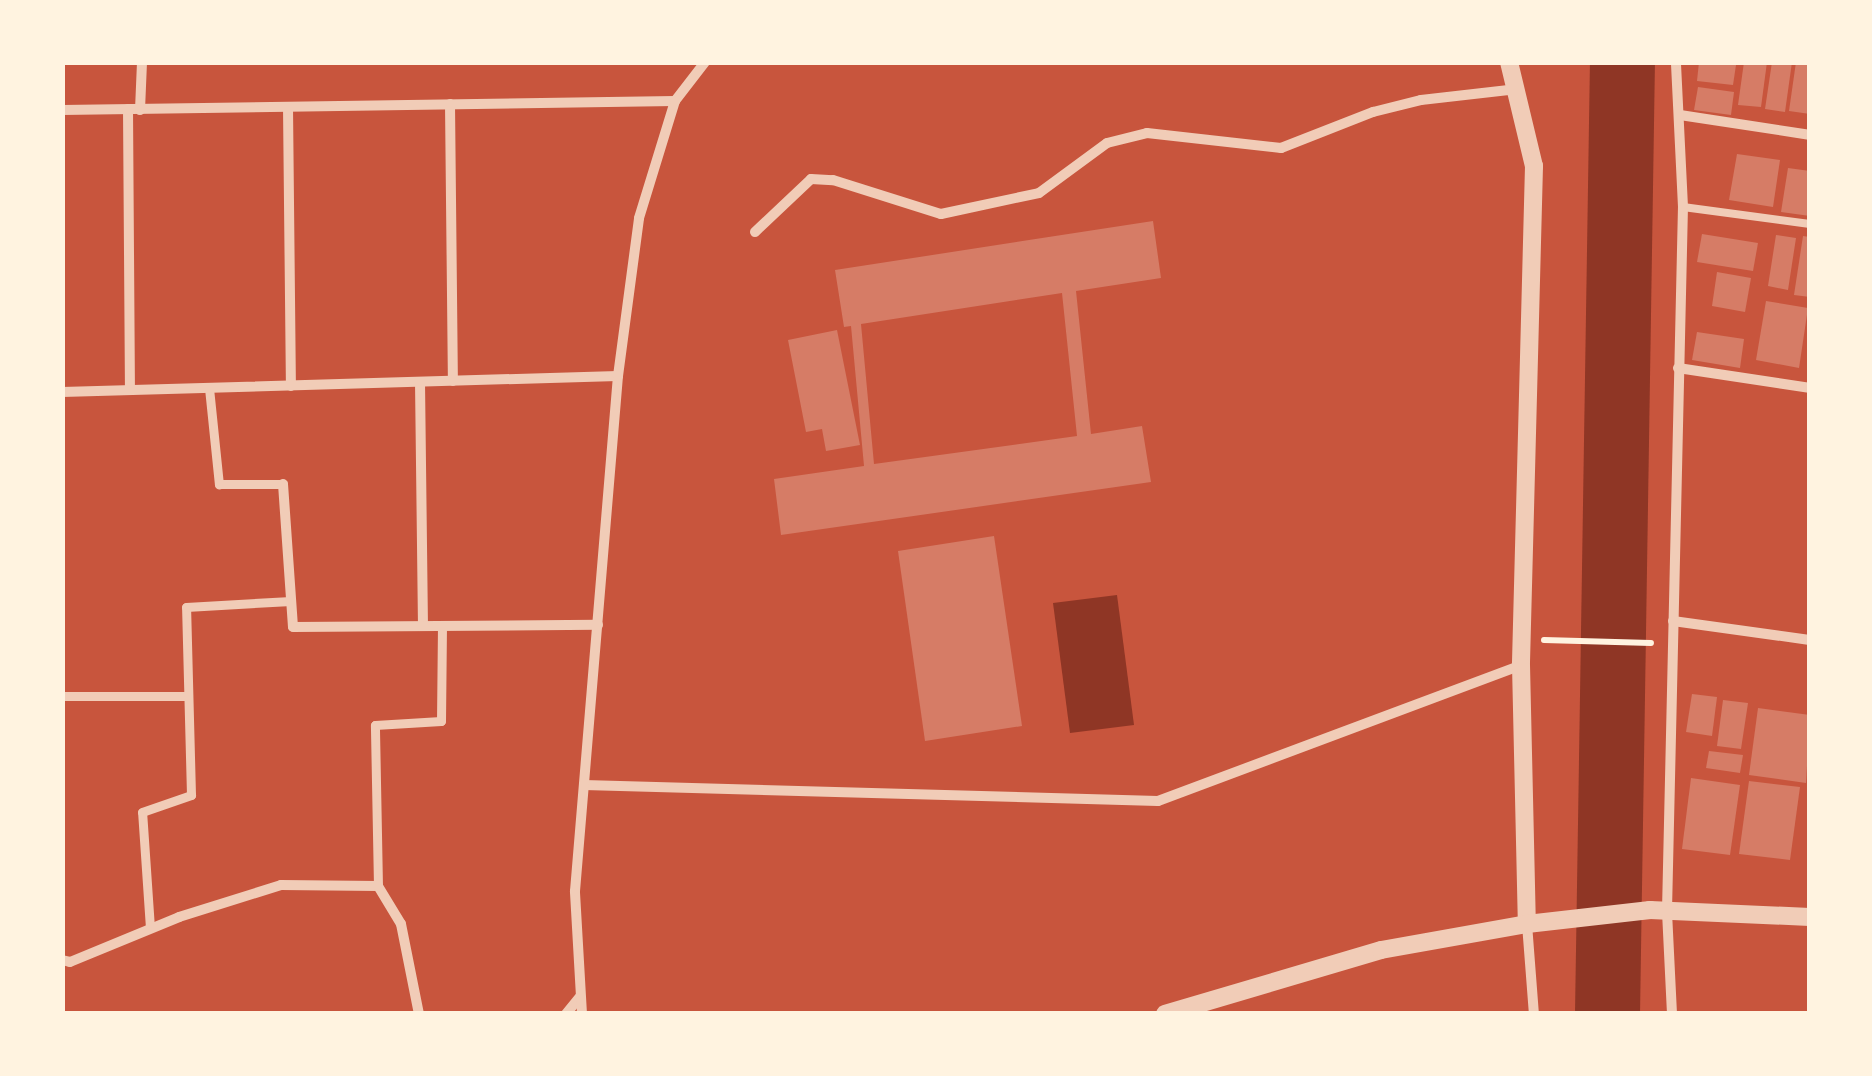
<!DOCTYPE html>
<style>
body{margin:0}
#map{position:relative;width:1872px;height:1076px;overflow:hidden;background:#c8553d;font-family:"Golos Text",sans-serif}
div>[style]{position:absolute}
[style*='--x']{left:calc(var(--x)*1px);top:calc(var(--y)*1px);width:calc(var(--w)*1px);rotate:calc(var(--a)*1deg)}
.water>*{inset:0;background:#8f3625}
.river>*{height:65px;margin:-32.5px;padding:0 32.5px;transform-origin:32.5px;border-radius:32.5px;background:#8f3625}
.building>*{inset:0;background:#d67c66}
.path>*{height:6px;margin:-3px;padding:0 3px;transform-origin:3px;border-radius:3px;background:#fff3e0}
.service>*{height:8px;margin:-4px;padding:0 4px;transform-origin:4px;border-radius:4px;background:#f1ccb7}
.pedestrian>*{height:9px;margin:-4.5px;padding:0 4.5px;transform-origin:4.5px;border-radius:4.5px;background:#f1ccb7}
.minor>*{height:10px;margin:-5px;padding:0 5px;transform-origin:5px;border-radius:5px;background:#f1ccb7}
.tertiary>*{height:18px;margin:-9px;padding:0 9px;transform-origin:9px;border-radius:9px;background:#f1ccb7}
span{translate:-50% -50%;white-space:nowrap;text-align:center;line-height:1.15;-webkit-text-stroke:10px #fff3e0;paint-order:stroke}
.frame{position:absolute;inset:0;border:65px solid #fff3e0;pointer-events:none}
</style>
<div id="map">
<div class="water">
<i style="clip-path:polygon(1117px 595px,1134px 725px,1070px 733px,1053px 603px)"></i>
</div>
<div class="river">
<i style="--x:1607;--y:1014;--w:952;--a:-89.1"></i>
</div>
<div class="building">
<i style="clip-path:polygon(1699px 62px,1736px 65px,1733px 85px,1697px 81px)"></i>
<i style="clip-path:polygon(1744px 62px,1767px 62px,1761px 107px,1738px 105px)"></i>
<i style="clip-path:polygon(1772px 62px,1792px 62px,1785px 112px,1765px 109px)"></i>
<i style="clip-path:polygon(1796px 62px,1810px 62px,1810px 114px,1789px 111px)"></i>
<i style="clip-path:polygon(1698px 87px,1734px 92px,1731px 115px,1694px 110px)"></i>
<i style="clip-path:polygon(1737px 154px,1780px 160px,1773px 207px,1729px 200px)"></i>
<i style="clip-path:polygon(1788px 168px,1810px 171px,1810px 216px,1781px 212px)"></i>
<i style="clip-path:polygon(evenodd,1153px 221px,1161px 278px,1076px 291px,1091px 434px,1142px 426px,1151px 482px,781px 535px,774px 479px,864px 466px,851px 326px,844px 327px,835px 270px,1153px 221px,1062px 293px,1077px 436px,874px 464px,861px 324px,1062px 293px)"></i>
<i style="clip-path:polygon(1702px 234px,1758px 243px,1753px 271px,1697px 262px)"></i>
<i style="clip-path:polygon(1776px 235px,1796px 238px,1788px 290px,1768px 286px)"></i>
<i style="clip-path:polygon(1803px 236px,1810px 237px,1810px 297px,1794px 295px)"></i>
<i style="clip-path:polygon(1717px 272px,1751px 278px,1745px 312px,1712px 306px)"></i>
<i style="clip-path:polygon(1766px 301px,1808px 308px,1799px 368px,1756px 360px)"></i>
<i style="clip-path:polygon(837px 330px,860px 445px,826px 451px,822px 429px,806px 432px,788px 340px)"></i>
<i style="clip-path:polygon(1697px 332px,1744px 339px,1740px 368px,1692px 360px)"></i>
<i style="clip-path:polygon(994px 536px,1022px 726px,925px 741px,898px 551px)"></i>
<i style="clip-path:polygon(1692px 694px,1717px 697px,1712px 736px,1686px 732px)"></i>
<i style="clip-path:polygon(1723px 700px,1748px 703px,1741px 749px,1717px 746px)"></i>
<i style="clip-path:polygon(1758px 708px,1810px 715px,1806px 783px,1749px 775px)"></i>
<i style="clip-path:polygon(1709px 751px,1743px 755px,1740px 773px,1706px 768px)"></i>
<i style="clip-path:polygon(1691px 778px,1740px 785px,1730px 855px,1682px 849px)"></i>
<i style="clip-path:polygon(1749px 781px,1800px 787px,1790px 860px,1739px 854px)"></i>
</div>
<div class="path">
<i style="--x:1544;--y:640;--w:107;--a:1.6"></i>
</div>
<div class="service">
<i style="--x:1683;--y:207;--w:128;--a:7.6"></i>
</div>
<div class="pedestrian">
<i style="--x:209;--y:388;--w:97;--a:84.1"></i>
<i style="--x:219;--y:484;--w:64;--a:0"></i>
<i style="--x:62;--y:696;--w:126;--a:0"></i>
<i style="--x:378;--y:886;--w:161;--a:-91.1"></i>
<i style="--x:375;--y:725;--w:66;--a:-3.5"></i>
<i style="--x:441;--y:721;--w:95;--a:-89.4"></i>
<i style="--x:150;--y:928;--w:116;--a:-93.9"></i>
<i style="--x:142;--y:812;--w:52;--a:-19.1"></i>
<i style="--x:191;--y:795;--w:188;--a:-91.5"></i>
<i style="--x:186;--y:607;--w:105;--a:-3.3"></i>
</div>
<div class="minor">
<i style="--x:450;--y:104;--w:277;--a:89.4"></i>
<i style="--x:288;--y:107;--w:279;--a:89.4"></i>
<i style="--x:128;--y:109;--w:281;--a:89.6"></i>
<i style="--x:62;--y:110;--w:613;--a:-0.84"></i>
<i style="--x:140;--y:110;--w:48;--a:-87.6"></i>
<i style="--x:1680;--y:115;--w:132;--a:8.7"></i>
<i style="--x:755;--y:232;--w:77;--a:-43.4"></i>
<i style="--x:811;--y:179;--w:22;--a:3"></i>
<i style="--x:833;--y:180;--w:113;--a:17.5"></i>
<i style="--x:941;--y:214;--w:100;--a:-12.1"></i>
<i style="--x:1039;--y:193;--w:84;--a:-36.3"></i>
<i style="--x:1107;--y:143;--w:41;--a:-14"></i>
<i style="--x:1147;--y:133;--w:135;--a:6.4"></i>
<i style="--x:1281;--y:148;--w:99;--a:-21.4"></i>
<i style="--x:1373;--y:112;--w:49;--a:-14"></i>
<i style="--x:1421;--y:100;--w:97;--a:-6.5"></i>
<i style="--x:1678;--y:368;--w:134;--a:8.6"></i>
<i style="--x:420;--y:382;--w:244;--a:89.3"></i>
<i style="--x:62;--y:392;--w:556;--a:-1.65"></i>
<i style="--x:283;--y:484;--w:143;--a:86"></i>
<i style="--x:293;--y:627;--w:305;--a:-0.4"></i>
<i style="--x:1673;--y:621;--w:138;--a:7.9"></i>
<i style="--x:584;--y:785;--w:574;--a:1.6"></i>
<i style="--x:1158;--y:801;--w:388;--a:-20.5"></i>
<i style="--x:1527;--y:924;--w:90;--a:85.6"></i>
<i style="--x:62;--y:960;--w:8;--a:14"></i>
<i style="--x:70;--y:962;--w:118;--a:-22.4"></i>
<i style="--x:179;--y:917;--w:107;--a:-17.4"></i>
<i style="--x:281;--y:885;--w:97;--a:0.6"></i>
<i style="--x:378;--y:886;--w:44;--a:58.8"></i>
<i style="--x:401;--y:924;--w:92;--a:78.7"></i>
<i style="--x:566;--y:1014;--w:22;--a:-51"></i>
<i style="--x:582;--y:1014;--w:123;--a:-93.3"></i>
<i style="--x:575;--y:891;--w:517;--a:-85.23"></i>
<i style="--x:618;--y:376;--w:159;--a:-82.4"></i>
<i style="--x:639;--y:218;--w:122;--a:-72.9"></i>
<i style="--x:675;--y:101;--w:49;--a:-52.4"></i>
<i style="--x:1672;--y:1014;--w:103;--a:-92.8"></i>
<i style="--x:1667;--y:911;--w:704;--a:-88.7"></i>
<i style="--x:1683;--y:207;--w:145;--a:-92.8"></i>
</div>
<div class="tertiary">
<i style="--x:1509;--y:62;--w:107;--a:76.5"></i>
<i style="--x:1534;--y:166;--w:499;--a:91.5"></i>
<i style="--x:1521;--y:665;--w:259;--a:88.7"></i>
<i style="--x:1165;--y:1014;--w:225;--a:-16.5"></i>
<i style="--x:1381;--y:950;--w:148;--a:-10.1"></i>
<i style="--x:1527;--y:924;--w:124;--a:-6.5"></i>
<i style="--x:1650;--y:910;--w:160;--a:2.5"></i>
</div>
<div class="frame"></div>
</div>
